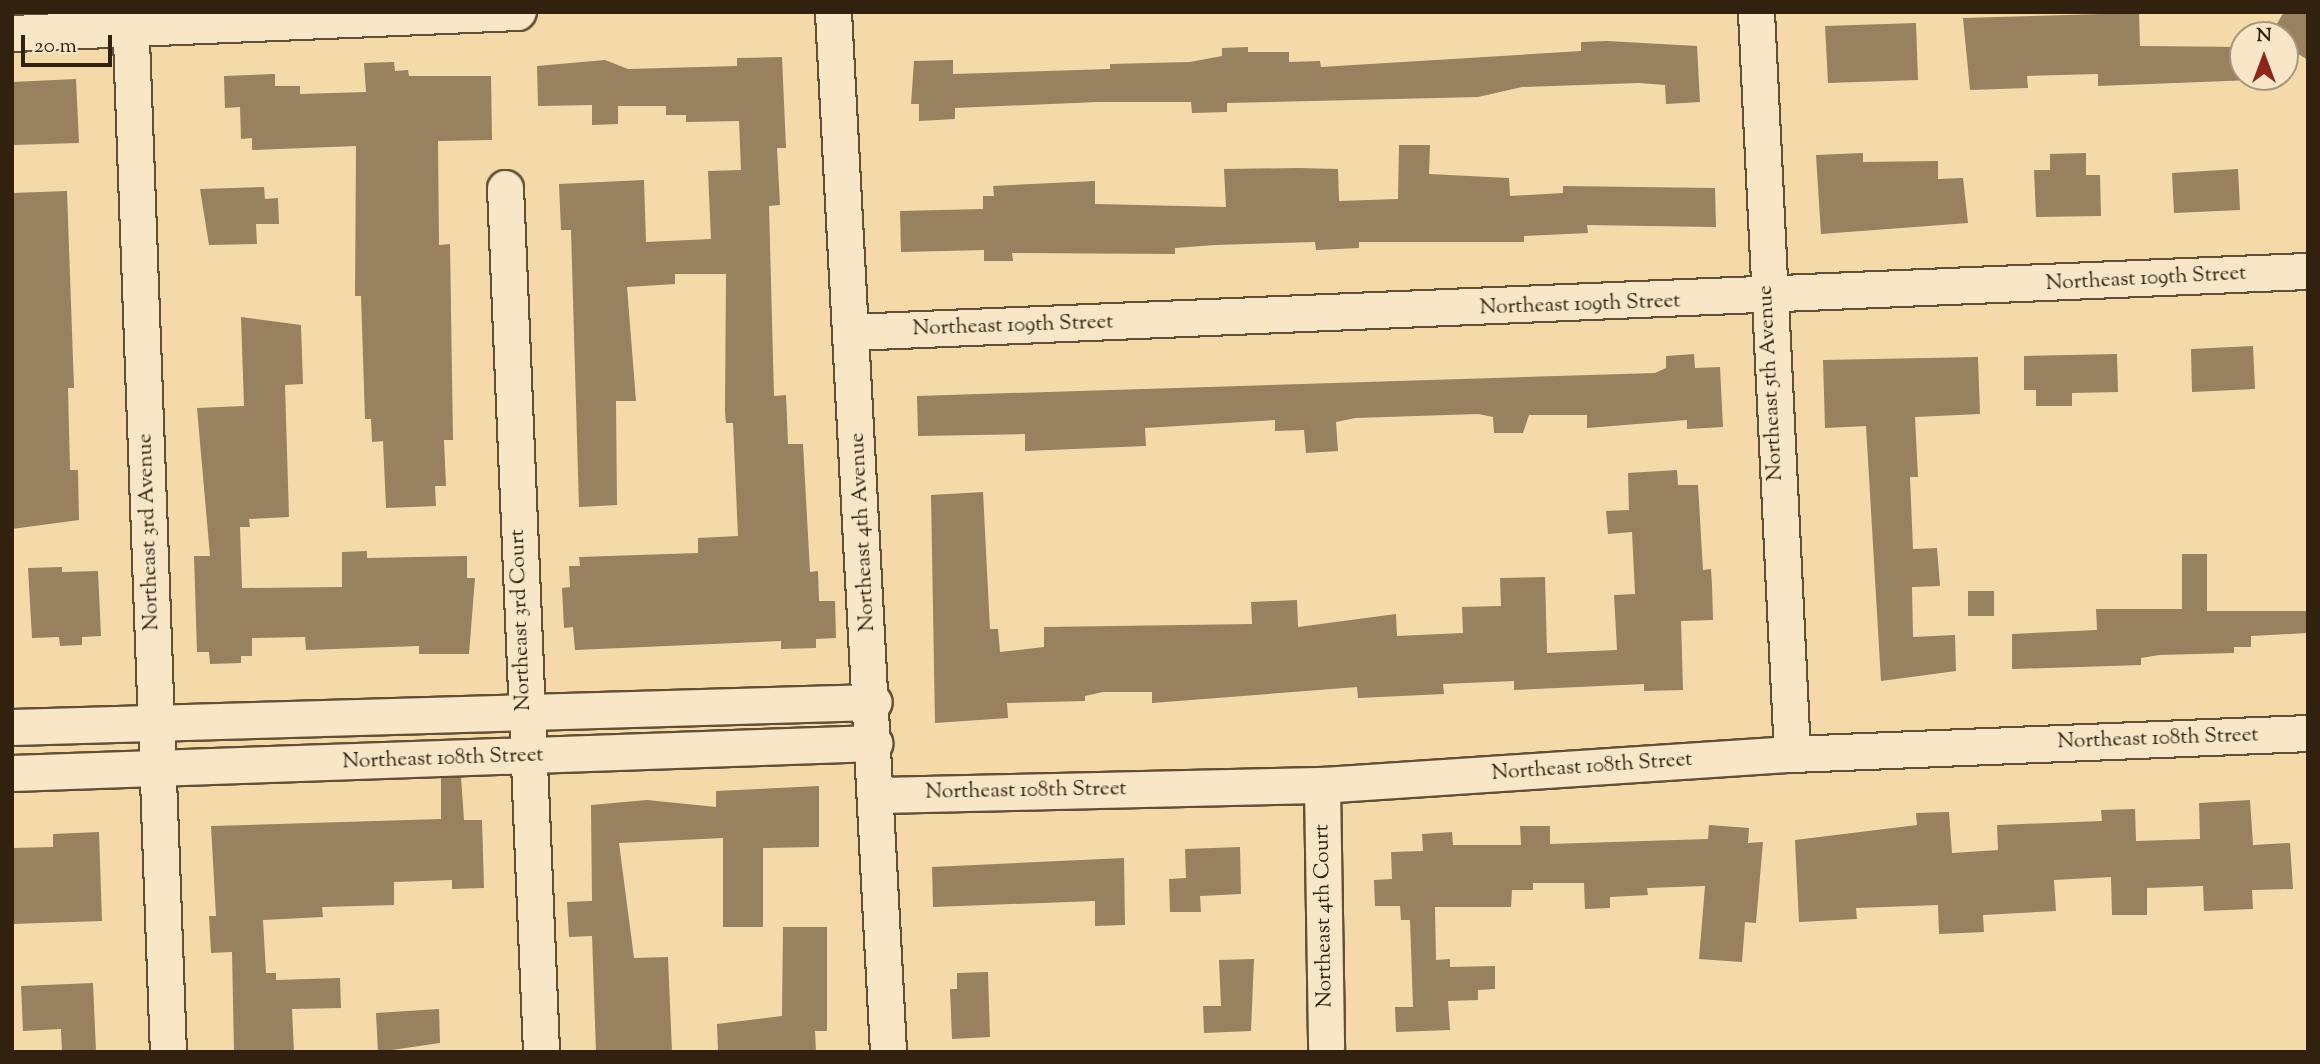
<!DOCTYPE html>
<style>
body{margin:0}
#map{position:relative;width:2320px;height:1064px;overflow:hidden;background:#f4d9a9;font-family:"Sorts Mill Goudy",serif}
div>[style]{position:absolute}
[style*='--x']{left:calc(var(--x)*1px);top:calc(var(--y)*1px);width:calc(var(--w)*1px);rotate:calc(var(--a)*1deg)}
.building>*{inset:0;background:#97815f}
.roads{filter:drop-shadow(2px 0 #624f36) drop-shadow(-2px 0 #624f36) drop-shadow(0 2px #624f36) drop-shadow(0 -2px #624f36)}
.minor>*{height:35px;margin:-17.5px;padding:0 17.5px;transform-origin:17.5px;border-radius:17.5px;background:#f8e6c7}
span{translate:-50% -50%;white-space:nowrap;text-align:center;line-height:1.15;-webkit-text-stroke:5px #f8e6c7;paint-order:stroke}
.street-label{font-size:21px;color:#32210f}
.frame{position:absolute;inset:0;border:14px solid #32210f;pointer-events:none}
.north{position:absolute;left:2229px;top:21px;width:70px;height:70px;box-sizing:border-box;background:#f8e6c7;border:2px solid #a9977d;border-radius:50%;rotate:0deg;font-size:19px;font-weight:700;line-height:28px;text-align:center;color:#32210f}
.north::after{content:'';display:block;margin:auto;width:24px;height:32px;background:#8f2418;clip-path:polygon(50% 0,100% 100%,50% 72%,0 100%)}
.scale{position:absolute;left:21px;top:35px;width:91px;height:32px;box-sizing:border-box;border:4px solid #32210f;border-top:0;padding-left:9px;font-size:21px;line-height:24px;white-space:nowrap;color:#32210f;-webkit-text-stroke:5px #f8e6c7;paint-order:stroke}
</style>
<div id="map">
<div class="building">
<i style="clip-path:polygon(2284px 12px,2308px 12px,2308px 60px,2285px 46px,2285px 35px,2270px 35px)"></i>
<i style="clip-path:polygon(2139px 13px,2140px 46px,2243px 47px,2243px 77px,2252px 80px,2098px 86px,2098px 74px,2027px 76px,2028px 88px,1970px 90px,1963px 18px)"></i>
<i style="clip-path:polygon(1916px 23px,1918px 80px,1828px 83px,1825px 26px)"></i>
<i style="clip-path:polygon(1607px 41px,1697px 46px,1700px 102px,1666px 104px,1665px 85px,1639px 83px,1522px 87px,1478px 97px,1227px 103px,1227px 112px,1192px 113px,1191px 102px,1098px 102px,955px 108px,955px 119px,919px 121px,919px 104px,911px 104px,914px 61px,953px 60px,953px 74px,1110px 69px,1110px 64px,1190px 62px,1222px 56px,1222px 48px,1248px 47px,1248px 52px,1289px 52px,1289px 62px,1320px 61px,1321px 67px,1581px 51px,1581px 42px)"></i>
<i style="clip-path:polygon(782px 57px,786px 148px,777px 148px,780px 205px,769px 206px,774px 396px,786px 395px,788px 444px,803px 444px,810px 572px,818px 571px,819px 601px,835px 601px,836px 638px,816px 639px,816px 648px,781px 649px,781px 641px,575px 650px,573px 627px,564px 628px,562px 588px,570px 587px,569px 566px,580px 566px,579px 557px,698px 553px,698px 538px,738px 536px,733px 423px,726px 423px,725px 411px,726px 274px,675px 274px,675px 284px,627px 287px,636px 401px,616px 401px,617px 505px,579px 507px,571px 230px,561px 230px,559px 184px,644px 180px,646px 242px,711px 239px,708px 171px,741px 170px,739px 121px,686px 122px,686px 115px,666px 115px,666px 106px,618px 106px,618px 124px,592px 125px,592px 105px,538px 106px,537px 66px,605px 60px,628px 69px,737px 66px,737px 58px)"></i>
<i style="clip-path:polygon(394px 62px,395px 71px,408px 70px,409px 76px,491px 76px,492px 140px,438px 141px,439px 245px,450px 244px,453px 440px,444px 440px,446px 486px,435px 486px,436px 506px,386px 508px,383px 441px,372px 442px,371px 419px,365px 419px,361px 296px,355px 296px,356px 146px,252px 150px,252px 138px,241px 139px,240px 107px,225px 108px,224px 76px,275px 74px,275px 86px,300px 86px,300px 94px,366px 92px,364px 63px)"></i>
<i style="clip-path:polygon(76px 79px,79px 143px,12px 145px,12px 82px)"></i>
<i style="clip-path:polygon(1399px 145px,1430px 145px,1429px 174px,1509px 178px,1510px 196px,1563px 193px,1563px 186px,1715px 188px,1716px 227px,1587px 225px,1588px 233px,1524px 236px,1524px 242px,1359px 242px,1359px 248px,1316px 250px,1315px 242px,1215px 245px,1175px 248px,1175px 254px,1012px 253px,1013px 261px,984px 261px,984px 250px,901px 252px,900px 211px,983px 209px,983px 196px,994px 196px,993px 186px,1095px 181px,1095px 204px,1226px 207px,1224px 169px,1299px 168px,1338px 169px,1339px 201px,1398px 199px)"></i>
<i style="clip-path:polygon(1863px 153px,1863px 162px,1938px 161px,1938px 179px,1963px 178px,1968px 223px,1821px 234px,1816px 155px)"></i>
<i style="clip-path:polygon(2086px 153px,2086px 175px,2100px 175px,2101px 216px,2036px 217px,2034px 170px,2050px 170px,2050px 154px)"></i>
<i style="clip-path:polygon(2238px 169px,2240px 210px,2174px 213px,2172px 173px)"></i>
<i style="clip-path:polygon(264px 187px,265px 199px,278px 198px,279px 224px,256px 224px,257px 244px,209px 245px,200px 189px)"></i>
<i style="clip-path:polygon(67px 191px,74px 388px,68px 388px,70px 470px,78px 470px,79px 520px,12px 529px,12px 193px)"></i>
<i style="clip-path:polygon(241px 317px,301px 325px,303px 384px,285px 385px,289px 517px,249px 519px,250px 527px,240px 527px,242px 588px,342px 587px,342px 552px,367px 551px,367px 558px,467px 556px,467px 578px,475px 578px,469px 654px,419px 654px,419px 646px,306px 650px,305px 637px,252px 638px,252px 656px,241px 656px,241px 663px,210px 664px,209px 652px,197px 652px,194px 556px,210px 556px,197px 408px,244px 406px)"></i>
<i style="clip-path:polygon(2253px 346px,2255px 389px,2192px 392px,2191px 349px)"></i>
<i style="clip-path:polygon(1694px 354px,1695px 368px,1720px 367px,1723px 427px,1687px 429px,1687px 420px,1587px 428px,1587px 415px,1529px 415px,1523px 433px,1494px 433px,1493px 417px,1478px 414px,1355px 418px,1336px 422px,1338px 451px,1306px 453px,1304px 430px,1275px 431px,1275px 420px,1145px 428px,1146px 446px,1025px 451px,1025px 434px,918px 436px,917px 396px,1655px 373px,1666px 368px,1666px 356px)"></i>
<i style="clip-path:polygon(2117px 354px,2118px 392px,2072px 393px,2072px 406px,2036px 406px,2036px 390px,2024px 390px,2024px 356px)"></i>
<i style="clip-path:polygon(1978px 357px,1980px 414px,1915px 417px,1918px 477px,1910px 477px,1913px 549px,1937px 548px,1940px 586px,1912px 587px,1913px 637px,1955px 635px,1956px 671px,1881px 681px,1866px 426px,1825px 428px,1823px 360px)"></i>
<i style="clip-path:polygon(1677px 470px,1678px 485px,1698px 485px,1703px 570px,1711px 569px,1712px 585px,1713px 620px,1681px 621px,1683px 690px,1644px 691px,1644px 684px,1514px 690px,1514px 681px,1443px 684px,1444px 694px,1358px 698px,1357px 687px,1152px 703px,1152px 692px,1103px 692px,1085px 696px,1085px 701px,1007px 703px,1008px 718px,935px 723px,931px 495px,983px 492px,990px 629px,998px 629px,1000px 652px,1044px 647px,1044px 627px,1252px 624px,1251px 602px,1297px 600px,1298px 627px,1396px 614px,1397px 636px,1463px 633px,1462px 607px,1501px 606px,1500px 578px,1545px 577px,1547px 653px,1617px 650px,1614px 595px,1635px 594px,1632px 532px,1608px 534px,1606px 511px,1629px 510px,1628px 473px)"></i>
<i style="clip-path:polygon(2182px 554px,2207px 554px,2207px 611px,2308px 611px,2308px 633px,2251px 636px,2251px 647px,2234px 647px,2234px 653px,2159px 655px,2141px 658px,2141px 665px,2012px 669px,2012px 634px,2097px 630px,2096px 609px,2182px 609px)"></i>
<i style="clip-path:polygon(62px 567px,62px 572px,98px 571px,101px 636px,82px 637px,82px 645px,60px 646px,59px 637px,32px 638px,28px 568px)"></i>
<i style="clip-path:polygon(1968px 591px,1994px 591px,1994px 616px,1968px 616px)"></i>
<i style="clip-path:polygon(461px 777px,464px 820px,482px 820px,484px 888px,452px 889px,452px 880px,394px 882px,394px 905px,322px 907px,323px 917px,263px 920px,266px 973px,276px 973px,276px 980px,340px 978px,341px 1008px,292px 1009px,294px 1052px,234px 1052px,232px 952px,211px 953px,209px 916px,216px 916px,211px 826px,441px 819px,441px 778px)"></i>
<i style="clip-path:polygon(819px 786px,819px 847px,763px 848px,763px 927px,723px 927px,723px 838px,619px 843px,634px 958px,668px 957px,672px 1052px,596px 1052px,592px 936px,569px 937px,567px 902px,592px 901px,591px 805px,647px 800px,716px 807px,716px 791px)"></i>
<i style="clip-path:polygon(2250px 800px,2253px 845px,2290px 843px,2293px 889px,2252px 890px,2253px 909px,2204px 911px,2203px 886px,2147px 888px,2147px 915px,2112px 915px,2111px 877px,2054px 880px,2056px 911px,1983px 915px,1984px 932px,1939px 934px,1938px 905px,1856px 908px,1857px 919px,1799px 922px,1795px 840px,1917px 825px,1916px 813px,1949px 812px,1952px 853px,1998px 850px,1997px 825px,2102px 821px,2101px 810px,2135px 809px,2136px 841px,2200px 839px,2199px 803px)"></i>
<i style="clip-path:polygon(1709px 825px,1749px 828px,1748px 843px,1763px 842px,1756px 923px,1745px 922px,1742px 962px,1699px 959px,1705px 886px,1647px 888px,1648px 895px,1610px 897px,1610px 908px,1585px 909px,1584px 883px,1533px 883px,1533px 890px,1512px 890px,1511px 907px,1435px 907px,1436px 960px,1450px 959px,1450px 967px,1495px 966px,1495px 989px,1478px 990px,1478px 1000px,1448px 1001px,1450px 1030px,1396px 1032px,1395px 1007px,1413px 1007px,1410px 920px,1401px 920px,1400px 906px,1375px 906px,1374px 880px,1392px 879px,1391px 852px,1423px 851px,1422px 834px,1452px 832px,1453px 845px,1521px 845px,1520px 826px,1550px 826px,1550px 844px,1708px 839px)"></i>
<i style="clip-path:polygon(99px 832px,102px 921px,12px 924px,12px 848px,53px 847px,53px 834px)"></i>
<i style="clip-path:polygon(1240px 847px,1241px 894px,1200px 896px,1201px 912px,1170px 912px,1169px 879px,1186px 878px,1185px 849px)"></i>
<i style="clip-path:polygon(1124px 858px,1125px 925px,1095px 926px,1095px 901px,933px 907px,932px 867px)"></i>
<i style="clip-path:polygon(783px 927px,827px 927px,827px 1031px,815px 1031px,816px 1052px,718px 1051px,717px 1024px,782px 1016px)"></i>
<i style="clip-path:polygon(1254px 959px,1251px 1031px,1204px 1033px,1203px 1006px,1221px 1006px,1219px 960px)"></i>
<i style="clip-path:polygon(988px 972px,990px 1037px,952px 1039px,950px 989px,957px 989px,957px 973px)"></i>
<i style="clip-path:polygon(93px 983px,96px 1052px,62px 1052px,61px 1029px,23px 1031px,21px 986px)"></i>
<i style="clip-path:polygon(439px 1009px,440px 1043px,378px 1052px,376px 1013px)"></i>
</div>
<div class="roads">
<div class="minor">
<i style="--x:130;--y:12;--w:1041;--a:87.91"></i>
<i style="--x:833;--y:12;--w:1041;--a:86.97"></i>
<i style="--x:1756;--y:12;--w:743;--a:87.22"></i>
<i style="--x:12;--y:33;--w:506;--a:-2.38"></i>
<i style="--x:505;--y:188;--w:865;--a:87.61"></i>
<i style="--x:851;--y:332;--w:1458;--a:-2.4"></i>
<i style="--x:12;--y:727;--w:862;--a:-1.66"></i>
<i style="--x:12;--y:773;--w:863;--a:-1.99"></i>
<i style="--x:1322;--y:785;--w:262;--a:89.1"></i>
<i style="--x:876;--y:795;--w:446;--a:-1.3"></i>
<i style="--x:1322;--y:785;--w:471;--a:-3.8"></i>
<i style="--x:1792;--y:754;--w:516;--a:-2.33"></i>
</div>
</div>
<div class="street-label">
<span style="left:2146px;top:279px;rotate:-3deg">Northeast 109th Street</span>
<span style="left:1580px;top:305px;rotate:-2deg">Northeast 109th Street</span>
<span style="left:1013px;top:326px;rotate:-2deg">Northeast 109th Street</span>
<span style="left:1771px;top:383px;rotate:-93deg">Northeast 5th Avenue</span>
<span style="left:149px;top:532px;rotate:-92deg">Northeast 3rd Avenue</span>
<span style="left:863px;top:532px;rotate:-93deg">Northeast 4th Avenue</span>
<span style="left:521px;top:620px;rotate:-92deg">Northeast 3rd Court</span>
<span style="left:2158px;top:739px;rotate:-2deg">Northeast 108th Street</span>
<span style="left:443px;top:759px;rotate:-2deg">Northeast 108th Street</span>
<span style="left:1592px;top:767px;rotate:-4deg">Northeast 108th Street</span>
<span style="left:1026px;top:791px;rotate:-1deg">Northeast 108th Street</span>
<span style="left:1324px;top:916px;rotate:-91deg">Northeast 4th Court</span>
</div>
<div class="frame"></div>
<div class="north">N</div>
<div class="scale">20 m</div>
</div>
